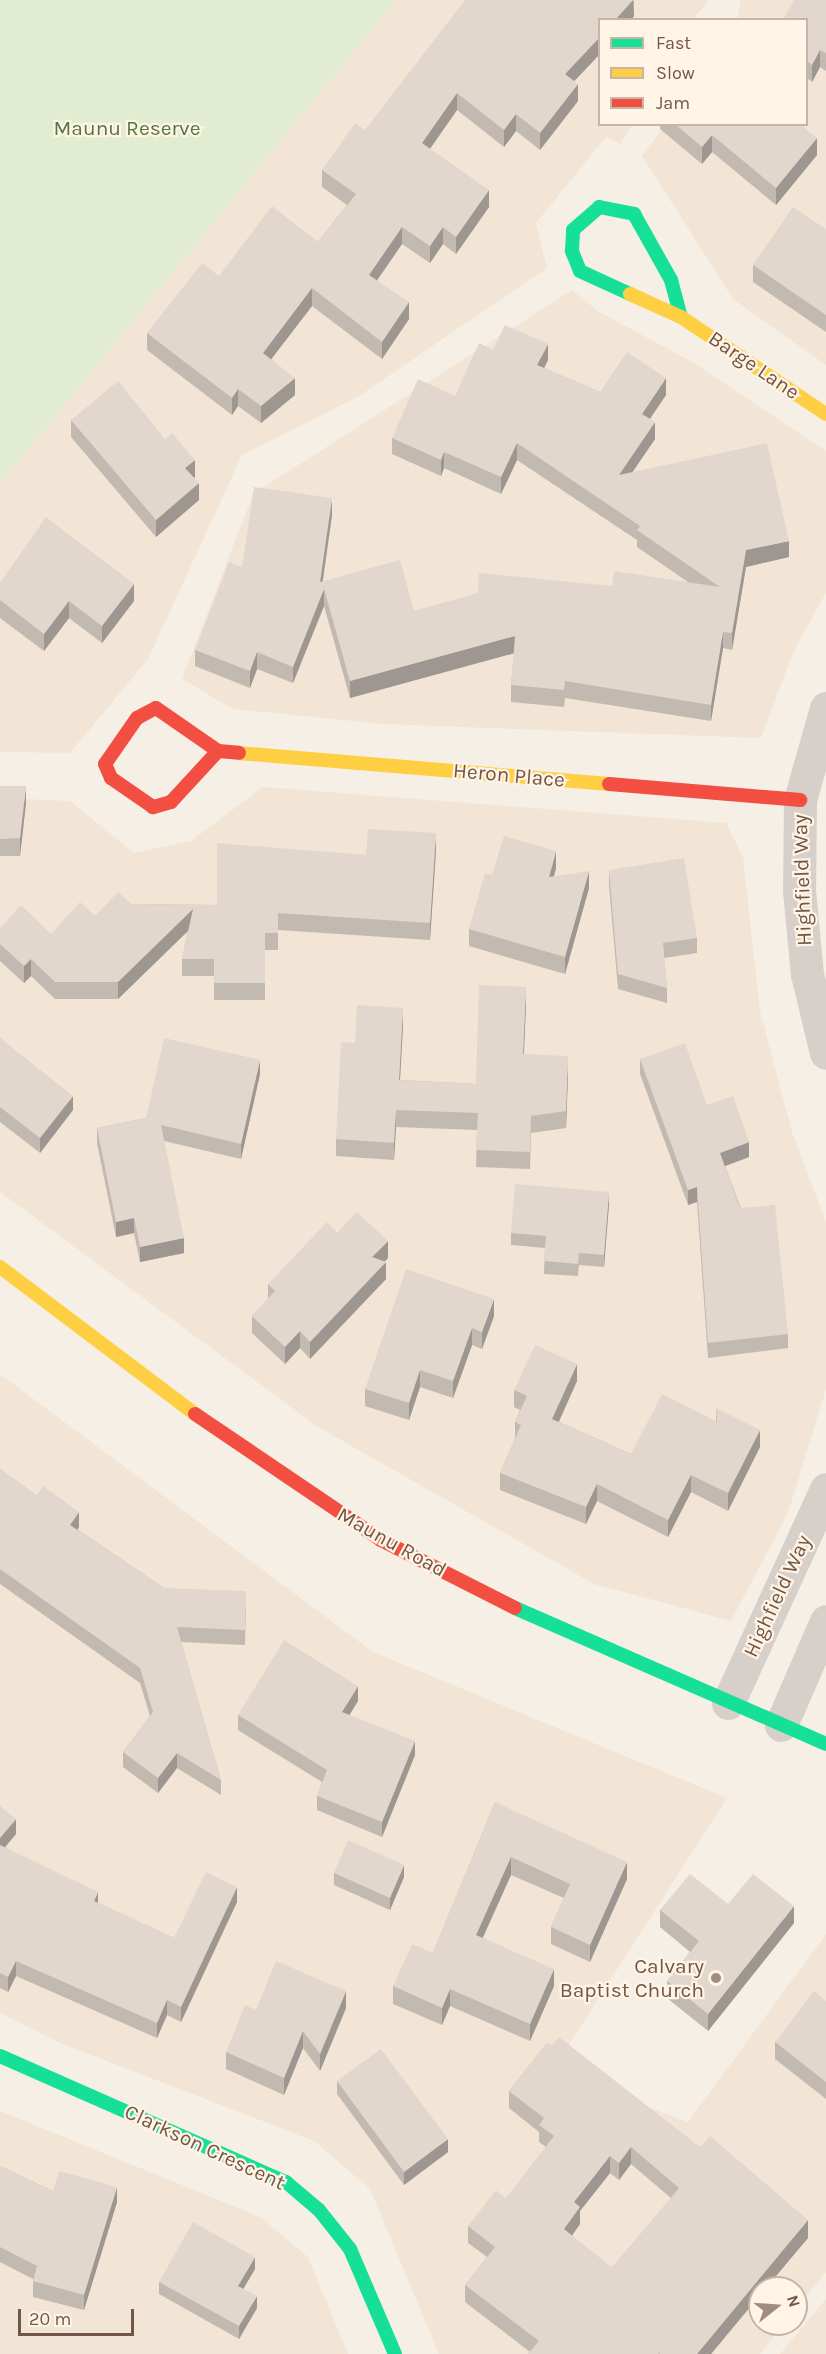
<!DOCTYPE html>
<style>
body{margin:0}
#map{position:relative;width:826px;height:2354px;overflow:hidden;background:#f6efe5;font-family:Karla,sans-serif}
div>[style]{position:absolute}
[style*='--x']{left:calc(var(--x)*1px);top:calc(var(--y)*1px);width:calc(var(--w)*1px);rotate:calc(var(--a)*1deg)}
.residential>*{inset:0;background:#f2e5d5}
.green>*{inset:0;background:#e1ecd0}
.street>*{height:33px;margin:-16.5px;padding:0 16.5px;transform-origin:16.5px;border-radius:16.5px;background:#d7cfc9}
.fast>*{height:14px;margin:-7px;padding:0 7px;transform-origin:7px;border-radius:7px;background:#16e098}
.slow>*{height:14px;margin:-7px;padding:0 7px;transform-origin:7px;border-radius:7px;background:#ffcf43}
.jam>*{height:14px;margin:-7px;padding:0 7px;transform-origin:7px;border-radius:7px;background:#f24e42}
.wall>*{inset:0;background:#c2b9b0}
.shaded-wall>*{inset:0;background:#9e9690}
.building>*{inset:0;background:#e2d7cd}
.dots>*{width:16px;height:16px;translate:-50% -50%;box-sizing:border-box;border:3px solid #fff4e5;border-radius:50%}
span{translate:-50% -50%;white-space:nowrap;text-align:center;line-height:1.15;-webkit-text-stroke:4.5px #fff4e5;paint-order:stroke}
.park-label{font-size:21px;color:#51783f}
.street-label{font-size:21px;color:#725647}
.poi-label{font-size:21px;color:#725647}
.right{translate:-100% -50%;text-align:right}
.legend{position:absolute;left:598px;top:18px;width:210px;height:108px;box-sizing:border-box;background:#fff4e5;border:2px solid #c7b5a6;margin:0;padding:8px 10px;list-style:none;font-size:18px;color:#725647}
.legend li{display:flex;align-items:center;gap:12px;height:30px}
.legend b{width:30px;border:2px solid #c7b5a6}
.north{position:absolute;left:748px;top:2276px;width:60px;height:60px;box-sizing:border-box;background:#fff4e5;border:2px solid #c7b5a6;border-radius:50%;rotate:73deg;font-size:16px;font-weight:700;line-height:24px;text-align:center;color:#725647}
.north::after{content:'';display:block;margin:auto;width:21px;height:27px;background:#a08c7e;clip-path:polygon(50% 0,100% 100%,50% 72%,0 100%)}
.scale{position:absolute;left:18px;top:2309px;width:116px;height:27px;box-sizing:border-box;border:3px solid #725647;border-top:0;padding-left:8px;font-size:18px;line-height:21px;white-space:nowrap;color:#725647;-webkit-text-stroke:4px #fff4e5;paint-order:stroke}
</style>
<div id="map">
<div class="residential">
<i style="clip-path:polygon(396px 0,709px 0,693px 19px,600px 20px,600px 124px,632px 125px,620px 144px,606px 137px,536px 223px,547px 268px,359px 396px,242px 455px,148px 659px,70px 753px,0 752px,0 484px)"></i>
<i style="clip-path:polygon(741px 0,826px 0,826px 365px,733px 299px,642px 156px,665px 125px,806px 124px,806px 20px,737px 19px)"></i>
<i style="clip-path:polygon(572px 290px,599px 312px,689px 360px,826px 451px,826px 593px,795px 648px,761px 738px,383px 724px,233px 709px,182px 679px,253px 494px)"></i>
<i style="clip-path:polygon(263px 787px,726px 823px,743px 857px,760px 1011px,792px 1132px,826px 1222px,826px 1389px,788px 1513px,731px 1621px,594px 1584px,318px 1427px,0 1192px,0 798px,70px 801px,134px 853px,191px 841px)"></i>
<i style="clip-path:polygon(0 1374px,373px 1652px,727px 1798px,552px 2071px,688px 2122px,826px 1934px,826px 2272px,796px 2309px,796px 2288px,760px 2288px,760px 2324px,784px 2324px,760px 2354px,439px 2354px,370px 2189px,314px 2141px,60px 2043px,0 2013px)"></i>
<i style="clip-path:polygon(0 2111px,260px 2217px,308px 2257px,348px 2354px,0 2354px)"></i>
<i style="clip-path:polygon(826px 2299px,826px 2354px,780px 2354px)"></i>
</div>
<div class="green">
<i style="clip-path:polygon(0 0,396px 0,0 484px)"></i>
</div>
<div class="street">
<i style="--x:826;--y:708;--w:96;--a:105.8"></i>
<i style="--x:800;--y:800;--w:90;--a:90.6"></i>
<i style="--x:799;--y:890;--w:84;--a:84.6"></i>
<i style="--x:807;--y:974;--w:81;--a:76.5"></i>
<i style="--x:728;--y:1703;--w:235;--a:-65.4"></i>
<i style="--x:781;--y:1725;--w:113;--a:-66.6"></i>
</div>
<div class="fast">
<i style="--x:630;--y:294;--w:55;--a:-155.3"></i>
<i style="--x:580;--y:271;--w:22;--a:-112"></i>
<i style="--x:572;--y:251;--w:21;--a:-87"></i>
<i style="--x:573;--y:230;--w:35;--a:-41"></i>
<i style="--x:599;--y:207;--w:36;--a:11"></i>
<i style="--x:634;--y:214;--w:76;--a:60.7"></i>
<i style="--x:671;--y:280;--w:38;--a:75"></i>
<i style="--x:515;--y:1608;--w:339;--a:23.6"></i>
<i style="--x:0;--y:2056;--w:313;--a:23.8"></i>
<i style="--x:286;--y:2182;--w:43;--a:40.3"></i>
<i style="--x:319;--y:2210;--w:50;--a:51.5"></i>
<i style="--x:350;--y:2249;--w:114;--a:66.8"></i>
</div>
<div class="slow">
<i style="--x:630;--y:294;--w:56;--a:24.3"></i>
<i style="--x:681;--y:317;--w:174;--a:33.8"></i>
<i style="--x:239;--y:753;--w:371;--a:4.8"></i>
<i style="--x:0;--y:1267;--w:244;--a:37"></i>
</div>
<div class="jam">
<i style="--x:218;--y:751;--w:69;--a:132.7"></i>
<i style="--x:171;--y:802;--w:19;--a:164"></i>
<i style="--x:153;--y:807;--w:51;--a:-145.4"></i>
<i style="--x:111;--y:778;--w:15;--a:-113"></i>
<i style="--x:105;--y:764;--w:56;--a:-55.2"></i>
<i style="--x:137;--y:718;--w:21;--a:-28"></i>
<i style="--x:156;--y:708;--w:75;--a:34.7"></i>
<i style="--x:218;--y:751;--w:21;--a:5"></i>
<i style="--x:609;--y:784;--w:192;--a:4.8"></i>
<i style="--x:195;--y:1414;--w:225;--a:34.1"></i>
<i style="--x:381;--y:1540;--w:150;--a:26.9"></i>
</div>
<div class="wall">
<i style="clip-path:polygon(634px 0,634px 16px,574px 81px,578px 101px,540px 150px,516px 131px,504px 147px,457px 110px,430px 149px,489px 207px,456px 254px,443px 244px,430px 263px,402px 244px,377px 280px,409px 319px,382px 359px,312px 306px,271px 359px,295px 395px,261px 423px,238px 406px,232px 415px,147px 350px,147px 333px,219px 276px,318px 242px,347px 205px,322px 187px,322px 170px,365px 130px)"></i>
<i style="clip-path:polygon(826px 0,826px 71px,820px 67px,812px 82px,807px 78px,807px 20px)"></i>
<i style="clip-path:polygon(660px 124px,800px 124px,817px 155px,776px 205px,712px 152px,702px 164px,660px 129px)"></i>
<i style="clip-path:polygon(826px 229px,826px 332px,753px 282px,753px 265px)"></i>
<i style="clip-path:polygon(493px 350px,548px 360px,544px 368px,600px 392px,666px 395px,650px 419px,655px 439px,632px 472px,789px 557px,746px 567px,732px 650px,723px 648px,711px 721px,565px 698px,564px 707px,511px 702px,511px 685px,514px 653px,350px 698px,324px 606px,293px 683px,257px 669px,250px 688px,195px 666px,195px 650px,242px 567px,332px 515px,323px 581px,414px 611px,612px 586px,688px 582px,637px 547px,637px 540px,517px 460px,501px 494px,444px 468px,441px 476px,392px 454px,392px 438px,455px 396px)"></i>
<i style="clip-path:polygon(71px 420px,195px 477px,194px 478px,199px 500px,156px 537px,71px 437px)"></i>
<i style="clip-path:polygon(0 583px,134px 601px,102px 643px,69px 618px,44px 651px,0 618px)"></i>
<i style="clip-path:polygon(0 786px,26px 803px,20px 856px,0 856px)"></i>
<i style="clip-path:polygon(436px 850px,430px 940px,278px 930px,278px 950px,265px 950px,265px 1000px,214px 1000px,214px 976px,182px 976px,182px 959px,188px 931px,118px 999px,55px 999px,31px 976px,24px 983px,0 961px,0 928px,51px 934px,95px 916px,131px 904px,217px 905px,366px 855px)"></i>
<i style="clip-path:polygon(556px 868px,554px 877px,589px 888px,565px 974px,469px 946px,469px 929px,492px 875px)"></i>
<i style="clip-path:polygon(609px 870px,697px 938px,697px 953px,664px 958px,667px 988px,667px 1003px,618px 989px,609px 885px)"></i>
<i style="clip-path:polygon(526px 1004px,524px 1054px,568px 1074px,566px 1128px,531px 1133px,530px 1169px,476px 1167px,477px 1130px,396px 1127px,394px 1160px,336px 1156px,336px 1139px,355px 1043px,403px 1025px,400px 1080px,476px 1084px)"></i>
<i style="clip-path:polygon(0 1038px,73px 1110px,40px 1153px,0 1122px)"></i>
<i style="clip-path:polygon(640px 1059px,707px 1105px,749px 1157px,725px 1166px,788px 1334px,788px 1348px,708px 1358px,697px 1202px,688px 1205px,640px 1074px)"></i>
<i style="clip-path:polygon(260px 1074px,241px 1159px,164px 1141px,184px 1253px,140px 1262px,134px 1233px,116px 1237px,97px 1143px,97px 1128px,146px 1118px)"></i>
<i style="clip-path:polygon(609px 1204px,604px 1267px,579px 1265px,578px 1276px,544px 1274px,545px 1248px,511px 1245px,511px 1233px)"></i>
<i style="clip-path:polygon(337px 1233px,388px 1258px,384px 1262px,386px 1279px,310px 1359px,300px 1348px,285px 1364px,252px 1333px,252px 1316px,268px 1299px,268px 1284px)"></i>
<i style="clip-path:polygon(494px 1316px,482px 1349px,472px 1345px,453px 1398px,420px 1387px,409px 1420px,365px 1406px,365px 1389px)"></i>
<i style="clip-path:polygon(577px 1381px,559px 1422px,631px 1454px,716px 1421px,716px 1408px,760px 1447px,728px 1511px,691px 1492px,668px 1537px,597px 1501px,586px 1524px,500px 1490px,500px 1473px,515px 1439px,515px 1422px,520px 1410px,514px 1407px,514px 1390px)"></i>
<i style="clip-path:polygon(0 1469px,79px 1527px,78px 1530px,164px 1588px,246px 1606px,245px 1645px,181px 1642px,221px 1780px,221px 1795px,177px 1768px,158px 1793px,123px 1767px,123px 1752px,150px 1716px,140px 1683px,0 1584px)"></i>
<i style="clip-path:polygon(358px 1701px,349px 1715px,415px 1755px,382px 1837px,317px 1810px,317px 1796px,322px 1782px,238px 1730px,238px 1715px)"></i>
<i style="clip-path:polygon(495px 1802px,627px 1879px,590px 1962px,551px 1944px,551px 1927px,564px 1898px,511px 1875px,483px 1938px,554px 1986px,530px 2041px,450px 2006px,442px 2025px,393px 2004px,393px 1986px,433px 1953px)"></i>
<i style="clip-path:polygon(0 1806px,16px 1834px,5px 1847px,98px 1903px,174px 1938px,237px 1902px,181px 2022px,167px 2015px,157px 2038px,16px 1976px,8px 1992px,0 1988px)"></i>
<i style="clip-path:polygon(334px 1873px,404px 1877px,390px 1910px,334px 1885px)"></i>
<i style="clip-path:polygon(728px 1904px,794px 1923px,708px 2031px,667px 1998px,667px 1981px,690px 1952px,660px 1927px,660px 1910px)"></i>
<i style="clip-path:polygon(826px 2001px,826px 2099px,775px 2059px,775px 2042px)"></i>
<i style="clip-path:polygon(346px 2008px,320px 2071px,303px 2048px,284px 2095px,226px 2069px,226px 2052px,256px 2010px)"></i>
<i style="clip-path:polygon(evenodd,547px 2043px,808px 2238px,760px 2288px,760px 2295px,711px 2354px,528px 2354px,530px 2352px,465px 2302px,465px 2285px,487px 2257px,468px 2243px,468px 2226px,506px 2199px,546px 2147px,539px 2142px,539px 2132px,509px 2108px,509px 2091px,547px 2043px,631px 2164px,671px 2198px,612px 2268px,572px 2236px,580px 2224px,580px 2211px,610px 2173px,619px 2180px,631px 2164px)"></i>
<i style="clip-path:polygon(337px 2081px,448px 2152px,404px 2185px,337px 2094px)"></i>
<i style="clip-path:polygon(0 2166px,53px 2191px,117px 2202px,84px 2310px,33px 2297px,33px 2279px,0 2262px)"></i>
<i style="clip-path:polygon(255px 2269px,243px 2289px,257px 2308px,239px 2339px,159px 2294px,159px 2282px)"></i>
</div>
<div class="shaded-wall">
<i style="clip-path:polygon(633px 0,634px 16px,631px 20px,615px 20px)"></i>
<i style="clip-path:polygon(600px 37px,600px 54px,565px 91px,565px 74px)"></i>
<i style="clip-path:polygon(820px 50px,820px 67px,812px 82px,812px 65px)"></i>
<i style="clip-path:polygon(578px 84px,578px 101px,540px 150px,540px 133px)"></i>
<i style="clip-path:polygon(457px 93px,457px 110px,422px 160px,422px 143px)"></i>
<i style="clip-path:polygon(516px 114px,516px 131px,504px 147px,504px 130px)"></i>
<i style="clip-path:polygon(712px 135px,712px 152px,702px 164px,702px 147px)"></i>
<i style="clip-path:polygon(817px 138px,817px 155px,776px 205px,776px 188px)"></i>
<i style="clip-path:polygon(489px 190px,489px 207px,456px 254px,456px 237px)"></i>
<i style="clip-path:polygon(402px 227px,402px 244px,369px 292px,369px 275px)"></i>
<i style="clip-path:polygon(443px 227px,443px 244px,430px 263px,430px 246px)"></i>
<i style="clip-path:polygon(312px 288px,312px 306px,263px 370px,263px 353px)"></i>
<i style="clip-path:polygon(409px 302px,409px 319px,382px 359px,382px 342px)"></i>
<i style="clip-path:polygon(548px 344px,548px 360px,537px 382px,537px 365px)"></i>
<i style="clip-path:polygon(295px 378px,295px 395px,261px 423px,261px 406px)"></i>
<i style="clip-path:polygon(666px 378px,666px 395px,642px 430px,642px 414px)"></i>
<i style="clip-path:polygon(238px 389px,238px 406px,232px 415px,232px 398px)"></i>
<i style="clip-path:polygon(655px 422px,655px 439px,619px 492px,619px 475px)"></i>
<i style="clip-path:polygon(517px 443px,517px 460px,501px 494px,501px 477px)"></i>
<i style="clip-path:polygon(444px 452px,444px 468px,441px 476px,441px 460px)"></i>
<i style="clip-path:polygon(195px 460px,195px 477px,185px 485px,185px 468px)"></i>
<i style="clip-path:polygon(199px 483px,199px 500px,156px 537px,156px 520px)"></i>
<i style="clip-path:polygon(332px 498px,332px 515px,320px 598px,320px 582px)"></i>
<i style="clip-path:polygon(789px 541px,789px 557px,746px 567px,732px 650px,732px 633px,746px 550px)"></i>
<i style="clip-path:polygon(134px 584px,134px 601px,102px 643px,102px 626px)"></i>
<i style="clip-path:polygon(324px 589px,324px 606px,293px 683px,293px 667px)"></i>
<i style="clip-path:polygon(69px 601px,69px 618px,44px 651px,44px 634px)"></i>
<i style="clip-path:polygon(723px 632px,723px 648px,711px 721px,711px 705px)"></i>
<i style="clip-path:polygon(515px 636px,515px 653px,350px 698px,350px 681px)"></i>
<i style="clip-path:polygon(257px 652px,257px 669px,250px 688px,250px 671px)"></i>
<i style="clip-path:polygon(26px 786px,26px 803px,20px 856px,20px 838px)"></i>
<i style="clip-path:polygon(436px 833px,436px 850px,430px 940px,430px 923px)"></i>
<i style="clip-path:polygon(556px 851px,556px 868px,549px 894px,549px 877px)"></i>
<i style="clip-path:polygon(589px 871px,589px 888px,565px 974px,565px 957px)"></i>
<i style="clip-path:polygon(193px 909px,193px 926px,118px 999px,118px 982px)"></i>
<i style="clip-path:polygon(31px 959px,31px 976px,24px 983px,24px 966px)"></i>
<i style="clip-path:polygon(526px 987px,526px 1004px,523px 1071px,523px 1054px)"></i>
<i style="clip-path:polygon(403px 1008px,403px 1025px,399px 1097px,399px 1080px)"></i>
<i style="clip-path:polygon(568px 1056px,568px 1074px,566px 1128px,566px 1111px)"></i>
<i style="clip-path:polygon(260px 1060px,260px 1074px,241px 1159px,241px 1144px)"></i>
<i style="clip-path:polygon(73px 1096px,73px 1110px,40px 1153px,40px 1138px)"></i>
<i style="clip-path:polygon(396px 1110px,396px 1127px,394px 1160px,394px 1143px)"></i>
<i style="clip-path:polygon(749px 1142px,749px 1157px,720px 1168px,720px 1153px)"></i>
<i style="clip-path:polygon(697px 1187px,697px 1202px,688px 1205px,688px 1190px)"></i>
<i style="clip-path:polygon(609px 1192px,609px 1204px,604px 1267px,604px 1255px)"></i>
<i style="clip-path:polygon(134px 1218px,134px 1233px,116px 1237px,116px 1222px)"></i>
<i style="clip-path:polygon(184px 1238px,184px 1253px,140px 1262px,140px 1247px)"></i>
<i style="clip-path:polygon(388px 1241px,388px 1258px,372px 1274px,372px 1257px)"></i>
<i style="clip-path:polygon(386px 1262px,386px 1279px,310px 1359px,310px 1342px)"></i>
<i style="clip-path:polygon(494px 1299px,494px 1316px,482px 1349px,482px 1332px)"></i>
<i style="clip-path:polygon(472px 1328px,472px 1345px,453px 1398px,453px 1381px)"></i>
<i style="clip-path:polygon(300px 1331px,300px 1348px,285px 1364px,285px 1347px)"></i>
<i style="clip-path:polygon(577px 1364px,577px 1381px,552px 1436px,552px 1419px)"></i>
<i style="clip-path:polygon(420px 1370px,420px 1387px,409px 1420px,409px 1403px)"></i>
<i style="clip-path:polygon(760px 1430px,760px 1447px,728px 1511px,728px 1493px)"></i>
<i style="clip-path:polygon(691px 1475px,691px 1492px,668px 1537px,668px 1520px)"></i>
<i style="clip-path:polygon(597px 1484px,597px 1501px,586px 1524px,586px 1507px)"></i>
<i style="clip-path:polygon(79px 1512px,79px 1527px,70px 1540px,70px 1525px)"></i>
<i style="clip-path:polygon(358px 1686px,358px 1701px,342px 1727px,342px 1712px)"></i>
<i style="clip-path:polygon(415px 1741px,415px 1755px,382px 1837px,382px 1822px)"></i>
<i style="clip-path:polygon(177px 1753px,177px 1768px,158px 1793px,158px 1778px)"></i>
<i style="clip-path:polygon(16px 1819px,16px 1834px,0 1853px,0 1838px)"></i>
<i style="clip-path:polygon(511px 1857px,511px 1875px,476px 1952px,476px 1935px)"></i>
<i style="clip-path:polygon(627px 1862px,627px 1879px,590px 1962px,590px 1945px)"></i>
<i style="clip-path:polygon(404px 1865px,404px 1877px,390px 1910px,390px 1898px)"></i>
<i style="clip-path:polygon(237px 1887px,237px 1902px,181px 2022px,181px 2007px)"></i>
<i style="clip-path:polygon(98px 1892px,98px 1907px,94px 1901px)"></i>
<i style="clip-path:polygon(794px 1906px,794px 1923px,708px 2031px,708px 2014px)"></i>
<i style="clip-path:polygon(16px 1961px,16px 1976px,8px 1992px,8px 1977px)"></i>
<i style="clip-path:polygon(554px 1969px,554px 1986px,530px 2041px,530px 2024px)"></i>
<i style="clip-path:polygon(450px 1989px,450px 2006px,442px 2025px,442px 2008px)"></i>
<i style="clip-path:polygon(346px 1991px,346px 2008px,320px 2071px,320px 2054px)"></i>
<i style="clip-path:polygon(167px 2000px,167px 2015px,157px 2038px,157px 2023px)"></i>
<i style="clip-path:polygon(303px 2031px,303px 2048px,284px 2095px,284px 2078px)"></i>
<i style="clip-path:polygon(448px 2139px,448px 2152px,404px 2185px,404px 2172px)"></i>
<i style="clip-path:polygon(631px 2147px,631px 2164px,619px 2180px,619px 2163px)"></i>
<i style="clip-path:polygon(610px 2156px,610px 2173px,580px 2211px,580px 2224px,564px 2246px,564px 2229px,574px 2202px)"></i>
<i style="clip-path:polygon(117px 2187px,117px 2202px,84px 2310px,84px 2295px)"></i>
<i style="clip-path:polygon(808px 2220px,808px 2238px,766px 2288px,760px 2288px,760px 2295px,711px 2354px,697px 2354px)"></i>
<i style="clip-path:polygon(255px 2257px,255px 2269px,238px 2298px,238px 2286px)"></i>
<i style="clip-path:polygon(257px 2296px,257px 2308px,239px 2339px,239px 2326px)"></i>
</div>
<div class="building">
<i style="clip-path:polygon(465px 0,633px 0,615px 20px,600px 20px,600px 37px,565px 74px,578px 84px,540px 133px,516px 114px,504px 130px,457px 93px,422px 143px,489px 190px,456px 237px,443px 227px,430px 246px,402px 227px,369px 275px,409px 302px,382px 342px,312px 288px,263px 353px,295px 378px,261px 406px,238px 389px,232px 398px,147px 333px,202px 263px,219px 276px,272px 206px,318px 242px,356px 194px,322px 170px,355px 123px,365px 130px)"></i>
<i style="clip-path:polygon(794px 0,826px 0,826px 53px,820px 50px,812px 65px,807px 61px,807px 20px,783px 20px)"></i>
<i style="clip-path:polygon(675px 124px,800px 124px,817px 138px,776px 188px,712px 135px,702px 147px)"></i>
<i style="clip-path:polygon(793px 207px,826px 229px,826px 315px,753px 265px)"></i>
<i style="clip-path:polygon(505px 325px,548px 344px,537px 365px,600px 392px,627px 352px,666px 378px,642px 414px,655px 422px,619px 475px,767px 443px,789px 541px,746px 550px,732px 633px,723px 632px,711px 705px,565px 681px,564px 690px,511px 685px,515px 636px,350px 681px,324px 589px,293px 667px,257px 652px,250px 671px,195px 650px,229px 562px,242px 567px,254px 487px,332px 498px,320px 582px,400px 560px,414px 611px,478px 593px,479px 573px,612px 586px,614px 571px,720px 587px,637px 530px,640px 526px,517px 443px,501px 477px,444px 452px,441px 460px,392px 438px,418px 379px,455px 396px,479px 343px,493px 350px)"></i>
<i style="clip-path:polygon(118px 381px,165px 439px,172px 433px,195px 460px,185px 468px,199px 483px,156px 520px,71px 420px)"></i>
<i style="clip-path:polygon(46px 517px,134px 584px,102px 626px,69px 601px,44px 634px,0 600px,0 583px)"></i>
<i style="clip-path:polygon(0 786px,26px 786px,20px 838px,0 839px)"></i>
<i style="clip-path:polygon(368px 829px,436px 833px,430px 923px,278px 913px,278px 933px,265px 933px,265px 983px,214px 983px,214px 959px,182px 959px,193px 909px,118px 982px,55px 982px,31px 959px,24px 966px,0 944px,0 928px,21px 905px,51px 934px,80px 902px,95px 916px,118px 892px,131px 904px,217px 905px,217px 843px,366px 855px)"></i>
<i style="clip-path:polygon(504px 836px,556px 851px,549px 877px,589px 871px,565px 957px,469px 929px,485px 873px,492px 875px)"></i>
<i style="clip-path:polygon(684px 858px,697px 938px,663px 943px,667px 988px,618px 974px,609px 870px)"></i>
<i style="clip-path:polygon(479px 985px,526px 987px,523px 1054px,568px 1056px,566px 1111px,531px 1116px,530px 1152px,476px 1150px,478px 1113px,396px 1110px,394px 1143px,336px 1139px,341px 1042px,355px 1043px,357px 1005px,403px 1008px,399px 1080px,476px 1084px)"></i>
<i style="clip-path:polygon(0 1038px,73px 1096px,40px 1138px,0 1107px)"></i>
<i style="clip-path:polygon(164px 1038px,260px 1060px,241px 1144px,161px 1125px,184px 1238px,140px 1247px,134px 1218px,116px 1222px,97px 1128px,146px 1118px)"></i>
<i style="clip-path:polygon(685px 1043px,707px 1105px,733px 1096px,749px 1142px,720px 1153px,740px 1208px,775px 1205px,788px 1334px,708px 1343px,697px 1187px,688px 1190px,640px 1059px)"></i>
<i style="clip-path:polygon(515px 1184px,609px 1192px,604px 1255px,579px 1253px,578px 1264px,544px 1261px,546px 1236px,511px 1233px)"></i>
<i style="clip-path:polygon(357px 1212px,388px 1241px,372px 1257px,386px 1262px,310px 1342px,300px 1331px,285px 1347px,252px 1316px,275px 1291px,268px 1284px,327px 1222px,337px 1233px)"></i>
<i style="clip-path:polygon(406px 1269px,494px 1299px,482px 1332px,472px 1328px,453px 1381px,420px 1370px,409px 1403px,365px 1389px)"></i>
<i style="clip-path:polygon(535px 1345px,577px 1364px,552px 1419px,631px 1454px,662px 1394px,717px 1422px,716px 1408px,760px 1430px,728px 1493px,691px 1475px,668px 1520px,597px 1484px,586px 1507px,500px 1473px,521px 1425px,515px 1422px,527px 1396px,514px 1390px)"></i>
<i style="clip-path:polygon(0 1469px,37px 1495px,43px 1486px,79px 1512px,70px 1525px,164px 1588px,246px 1591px,245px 1630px,177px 1627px,221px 1780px,177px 1753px,158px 1778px,123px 1752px,153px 1712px,140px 1668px,0 1569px)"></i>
<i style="clip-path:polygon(284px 1640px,358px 1686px,342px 1712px,415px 1741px,382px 1822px,317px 1796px,327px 1770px,238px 1715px)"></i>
<i style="clip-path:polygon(495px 1802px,627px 1862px,590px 1945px,551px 1927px,570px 1884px,511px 1857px,476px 1935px,554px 1969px,530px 2024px,450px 1989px,442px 2008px,393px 1986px,412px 1944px,433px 1953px)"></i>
<i style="clip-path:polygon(0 1806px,16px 1819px,0 1838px)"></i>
<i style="clip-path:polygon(348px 1840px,404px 1865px,390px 1898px,334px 1873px)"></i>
<i style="clip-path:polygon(0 1845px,98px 1892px,94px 1901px,174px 1938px,206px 1872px,237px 1887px,181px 2007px,167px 2000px,157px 2023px,16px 1961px,8px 1977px,0 1973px)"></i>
<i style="clip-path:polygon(690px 1874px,728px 1904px,753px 1874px,794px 1906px,708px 2014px,667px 1981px,699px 1941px,660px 1910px)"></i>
<i style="clip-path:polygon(276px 1961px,346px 1991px,320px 2054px,303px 2031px,284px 2078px,226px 2052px,245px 2005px,256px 2010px)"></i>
<i style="clip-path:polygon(814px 1991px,826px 2001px,826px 2082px,775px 2042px)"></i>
<i style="clip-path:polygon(evenodd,559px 2037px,700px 2147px,710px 2136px,808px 2220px,697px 2354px,660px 2354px,659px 2353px,658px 2354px,528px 2354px,539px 2341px,465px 2285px,495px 2247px,468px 2226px,496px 2190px,506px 2199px,554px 2136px,539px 2125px,544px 2118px,509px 2091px,547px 2043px,552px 2045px,559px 2037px,631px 2147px,679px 2188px,612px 2268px,564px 2229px,580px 2207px,574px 2202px,610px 2156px,619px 2163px,631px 2147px)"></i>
<i style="clip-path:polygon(381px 2049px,448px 2139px,404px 2172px,337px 2081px)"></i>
<i style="clip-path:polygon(0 2166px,53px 2191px,59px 2171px,117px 2187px,84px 2295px,33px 2281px,37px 2266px,0 2247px)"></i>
<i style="clip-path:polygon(193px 2222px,255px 2257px,238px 2286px,257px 2296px,239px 2326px,159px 2282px)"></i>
</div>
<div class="dots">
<i style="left:716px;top:1978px;background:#a08c7e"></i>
</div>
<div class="park-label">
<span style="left:127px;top:128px">Maunu Reserve</span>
</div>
<div class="street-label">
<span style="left:754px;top:365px;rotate:34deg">Barge Lane</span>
<span style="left:509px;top:775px;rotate:5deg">Heron Place</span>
<span style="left:802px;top:880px;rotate:-92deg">Highfield Way</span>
<span style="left:392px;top:1542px;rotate:29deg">Maunu Road</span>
<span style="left:777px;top:1596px;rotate:-65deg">Highfield Way</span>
<span style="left:205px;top:2147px;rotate:25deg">Clarkson Crescent</span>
</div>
<div class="poi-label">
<span class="right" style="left:704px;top:1978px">Calvary<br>Baptist Church</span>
</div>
<ul class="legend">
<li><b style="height:8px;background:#16e098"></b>Fast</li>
<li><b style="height:8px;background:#ffcf43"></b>Slow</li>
<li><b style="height:8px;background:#f24e42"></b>Jam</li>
</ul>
<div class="north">N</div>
<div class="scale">20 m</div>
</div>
